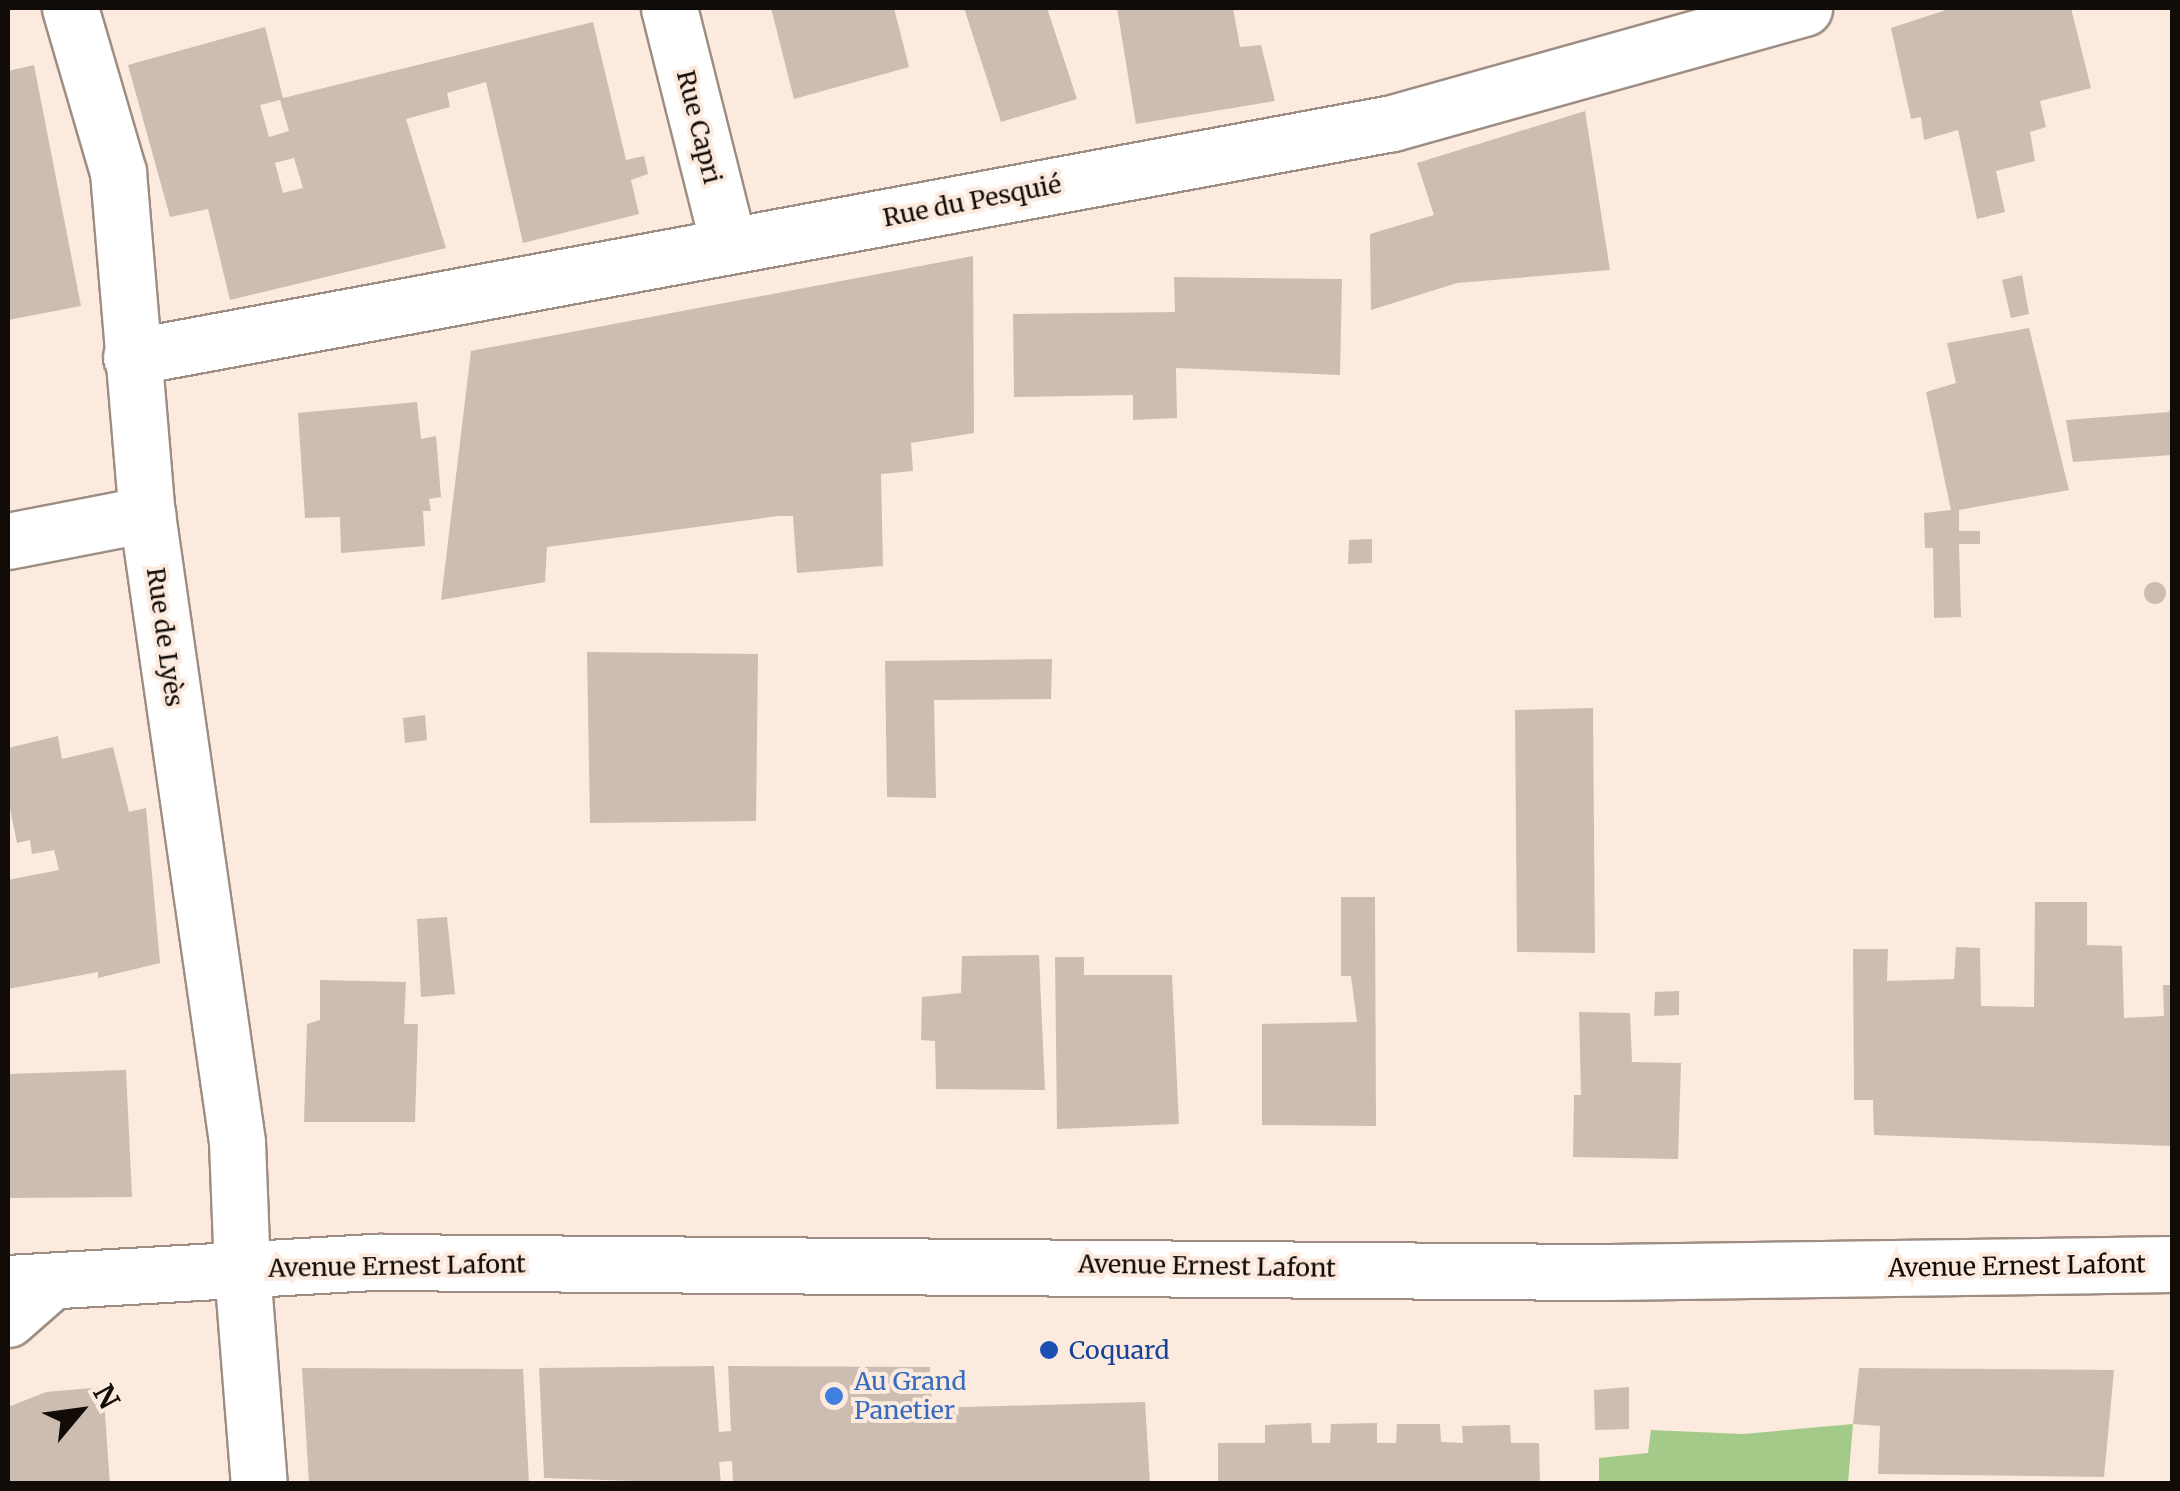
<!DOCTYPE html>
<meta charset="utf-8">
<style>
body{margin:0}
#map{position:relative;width:2180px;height:1491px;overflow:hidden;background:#fceade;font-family:Merriweather,serif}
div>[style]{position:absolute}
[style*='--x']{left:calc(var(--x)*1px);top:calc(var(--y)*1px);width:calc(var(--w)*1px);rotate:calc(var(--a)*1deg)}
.green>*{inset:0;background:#a4ca89}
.building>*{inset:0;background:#cdbdb0}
.round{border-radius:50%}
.roads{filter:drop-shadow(2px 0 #9d8d82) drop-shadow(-2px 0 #9d8d82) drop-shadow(0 2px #9d8d82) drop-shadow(0 -2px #9d8d82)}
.minor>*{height:55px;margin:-27.5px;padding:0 27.5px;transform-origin:27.5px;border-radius:27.5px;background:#fff}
.tertiary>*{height:55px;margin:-27.5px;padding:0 27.5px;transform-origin:27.5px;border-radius:27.5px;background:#fff}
.secondary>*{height:55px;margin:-27.5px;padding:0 27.5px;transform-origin:27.5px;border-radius:27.5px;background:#fff}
.dots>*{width:28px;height:28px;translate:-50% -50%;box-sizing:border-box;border:5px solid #fceade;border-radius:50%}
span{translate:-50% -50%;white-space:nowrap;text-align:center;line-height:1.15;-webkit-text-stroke:8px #fceade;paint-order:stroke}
.street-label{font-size:25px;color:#120c08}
.transit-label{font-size:25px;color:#164399}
.left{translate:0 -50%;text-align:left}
.shop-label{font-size:25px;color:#366cbe}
.frame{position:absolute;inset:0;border:10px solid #120c08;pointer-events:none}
.north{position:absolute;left:30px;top:1361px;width:100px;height:100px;-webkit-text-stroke:8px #fceade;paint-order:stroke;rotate:61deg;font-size:28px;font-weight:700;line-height:40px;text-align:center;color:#120c08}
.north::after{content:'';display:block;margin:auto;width:35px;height:45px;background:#120c08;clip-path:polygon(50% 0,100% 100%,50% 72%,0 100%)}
</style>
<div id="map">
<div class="green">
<i style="clip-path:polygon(1853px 1424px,1848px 1483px,1599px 1483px,1599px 1458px,1648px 1453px,1651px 1430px,1743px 1434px)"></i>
</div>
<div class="building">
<i style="clip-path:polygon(771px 8px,894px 8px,909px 67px,794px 99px)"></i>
<i style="clip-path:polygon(964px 8px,1047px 8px,1077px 99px,1001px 122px)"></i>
<i style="clip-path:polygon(1117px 8px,1233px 8px,1240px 47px,1261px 45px,1275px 101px,1136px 124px)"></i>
<i style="clip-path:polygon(1952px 8px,2071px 8px,2091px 88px,2040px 101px,2046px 127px,2030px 132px,2035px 161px,1996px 171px,2005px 212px,1977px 219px,1958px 130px,1924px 140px,1921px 117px,1911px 119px,1891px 28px)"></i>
<i style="clip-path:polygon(evenodd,593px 22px,626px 160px,644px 156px,648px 174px,631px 180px,639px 214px,523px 243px,486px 82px,447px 93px,450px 107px,406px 119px,446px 248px,230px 300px,208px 209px,170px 217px,128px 65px,265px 27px,283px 98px,593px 22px,280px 100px,289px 131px,269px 137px,260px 105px,280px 100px,593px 22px,294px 158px,303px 188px,283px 193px,275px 163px,294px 158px)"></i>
<i style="clip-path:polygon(34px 65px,81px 306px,8px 320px,8px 71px)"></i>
<i style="clip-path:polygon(1585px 111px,1610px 270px,1457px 283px,1371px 310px,1370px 234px,1434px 215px,1417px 163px)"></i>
<i style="clip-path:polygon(973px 256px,974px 433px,911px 443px,913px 471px,881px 474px,883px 566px,797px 573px,793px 516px,778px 516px,547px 547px,545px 582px,441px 600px,471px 351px)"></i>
<i style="clip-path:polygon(2022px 275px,2029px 314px,2011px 318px,2002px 280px)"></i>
<i style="clip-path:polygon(1174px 277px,1342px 279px,1340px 375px,1176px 368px,1177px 418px,1133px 420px,1133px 395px,1014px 397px,1013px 314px,1175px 312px)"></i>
<i style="clip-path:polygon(2029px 328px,2069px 490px,1959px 510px,1959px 531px,1980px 531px,1980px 544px,1959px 544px,1961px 617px,1934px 618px,1933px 548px,1925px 548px,1924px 513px,1951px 510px,1926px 392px,1956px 383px,1947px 343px)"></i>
<i style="clip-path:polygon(2172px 401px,2172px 455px,2073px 462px,2066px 420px,2169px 412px)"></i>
<i style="clip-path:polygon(417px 402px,421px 439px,436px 436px,441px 497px,429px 499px,431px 511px,423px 511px,425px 546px,341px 553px,340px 517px,305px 518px,298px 413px)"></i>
<i style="clip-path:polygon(1372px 539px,1372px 563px,1348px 564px,1349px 540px)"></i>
<i class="round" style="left:2144px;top:582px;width:22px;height:22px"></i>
<i style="clip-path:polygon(587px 652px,758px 654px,756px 821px,590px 823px)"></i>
<i style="clip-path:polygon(1052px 659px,1051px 699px,934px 700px,936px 798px,887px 797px,885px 661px)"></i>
<i style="clip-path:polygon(1593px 708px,1595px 953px,1517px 952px,1515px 710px)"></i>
<i style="clip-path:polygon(425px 715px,427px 740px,405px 743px,403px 718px)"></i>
<i style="clip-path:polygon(58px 736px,62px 759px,113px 747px,129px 812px,146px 808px,160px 963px,98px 978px,98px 972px,8px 989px,8px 880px,59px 870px,54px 850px,32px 854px,30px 840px,17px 843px,8px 799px,8px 748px)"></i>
<i style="clip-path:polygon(1341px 897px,1375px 897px,1376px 1126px,1262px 1125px,1262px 1024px,1357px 1022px,1351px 976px,1341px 976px)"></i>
<i style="clip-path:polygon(2035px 902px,2087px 902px,2087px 945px,2122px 946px,2124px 1018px,2164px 1016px,2163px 985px,2172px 985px,2172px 1146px,1874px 1135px,1873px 1100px,1854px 1100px,1853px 949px,1888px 949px,1887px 981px,1954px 979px,1956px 947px,1980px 948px,1981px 1006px,2034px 1007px)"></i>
<i style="clip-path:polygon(447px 917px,455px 994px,421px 997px,417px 919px)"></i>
<i style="clip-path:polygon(1039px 955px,1045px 1090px,936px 1089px,935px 1041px,921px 1040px,922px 997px,961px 993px,962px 956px)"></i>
<i style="clip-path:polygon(1055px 957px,1084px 957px,1084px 975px,1172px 975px,1179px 1124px,1057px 1129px)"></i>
<i style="clip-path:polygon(320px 980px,406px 982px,404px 1024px,418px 1024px,415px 1122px,304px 1122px,307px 1024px,320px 1020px)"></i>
<i style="clip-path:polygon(1679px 991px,1679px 1015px,1654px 1016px,1655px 992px)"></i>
<i style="clip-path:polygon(1579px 1012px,1630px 1013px,1632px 1062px,1681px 1063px,1678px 1159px,1573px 1157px,1574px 1095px,1581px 1095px)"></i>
<i style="clip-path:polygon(126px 1070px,132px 1197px,8px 1198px,8px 1074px)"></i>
<i style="clip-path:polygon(714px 1366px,719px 1432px,731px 1431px,728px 1366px,930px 1367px,932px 1408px,1145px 1402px,1150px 1484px,733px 1484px,732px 1461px,719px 1462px,721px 1484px,544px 1478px,539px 1368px)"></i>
<i style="clip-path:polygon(302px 1368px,523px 1369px,529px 1484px,309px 1484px)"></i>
<i style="clip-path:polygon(1859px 1368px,2114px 1370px,2104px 1477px,1878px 1474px,1880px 1426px,1853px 1424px)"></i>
<i style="clip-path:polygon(103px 1387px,110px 1484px,8px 1484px,8px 1407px,46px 1392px)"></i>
<i style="clip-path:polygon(1629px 1387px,1629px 1429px,1595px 1430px,1594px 1390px)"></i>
<i style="clip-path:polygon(1311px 1423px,1312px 1443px,1330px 1443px,1331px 1424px,1377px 1423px,1377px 1443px,1396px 1443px,1397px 1424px,1440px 1424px,1441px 1442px,1463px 1443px,1462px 1426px,1510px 1425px,1511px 1443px,1539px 1443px,1540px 1484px,1218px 1484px,1218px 1443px,1265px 1443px,1265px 1425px)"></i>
</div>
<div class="roads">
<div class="minor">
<i style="--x:669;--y:8;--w:245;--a:75.9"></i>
<i style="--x:131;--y:357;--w:1283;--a:-10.51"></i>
<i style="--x:1392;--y:123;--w:428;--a:-15.6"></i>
<i style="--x:8;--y:541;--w:142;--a:-11"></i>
<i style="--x:242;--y:1270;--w:215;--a:85.5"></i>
<i style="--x:1609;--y:1272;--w:284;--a:-0.8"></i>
<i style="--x:8;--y:1319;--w:55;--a:-41.3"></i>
</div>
<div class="tertiary">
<i style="--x:70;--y:8;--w:171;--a:73.7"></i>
<i style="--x:118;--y:172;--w:343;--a:85.2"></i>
<i style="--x:147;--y:514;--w:634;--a:81.84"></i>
<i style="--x:237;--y:1142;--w:128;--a:87.8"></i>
</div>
<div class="secondary">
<i style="--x:1893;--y:1268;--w:279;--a:-0.8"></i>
<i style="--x:8;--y:1283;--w:370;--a:-3.3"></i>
<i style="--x:377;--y:1262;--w:1232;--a:0.47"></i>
</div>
</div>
<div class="dots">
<i style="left:1049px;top:1350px;background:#1a4fb4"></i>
<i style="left:834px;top:1396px;background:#3f7fe0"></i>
</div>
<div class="street-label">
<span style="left:699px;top:127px;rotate:76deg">Rue Capri</span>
<span style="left:972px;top:201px;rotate:-11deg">Rue du Pesquié</span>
<span style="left:165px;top:637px;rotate:82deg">Rue de Lyès</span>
<span style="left:397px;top:1266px;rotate:-1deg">Avenue Ernest Lafont</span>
<span style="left:1207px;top:1266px;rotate:1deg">Avenue Ernest Lafont</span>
<span style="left:2017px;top:1266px;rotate:-1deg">Avenue Ernest Lafont</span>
</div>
<div class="transit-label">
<span class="left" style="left:1069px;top:1350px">Coquard</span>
</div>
<div class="shop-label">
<span class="left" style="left:854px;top:1396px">Au Grand<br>Panetier</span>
</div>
<div class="frame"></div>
<div class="north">N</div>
</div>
